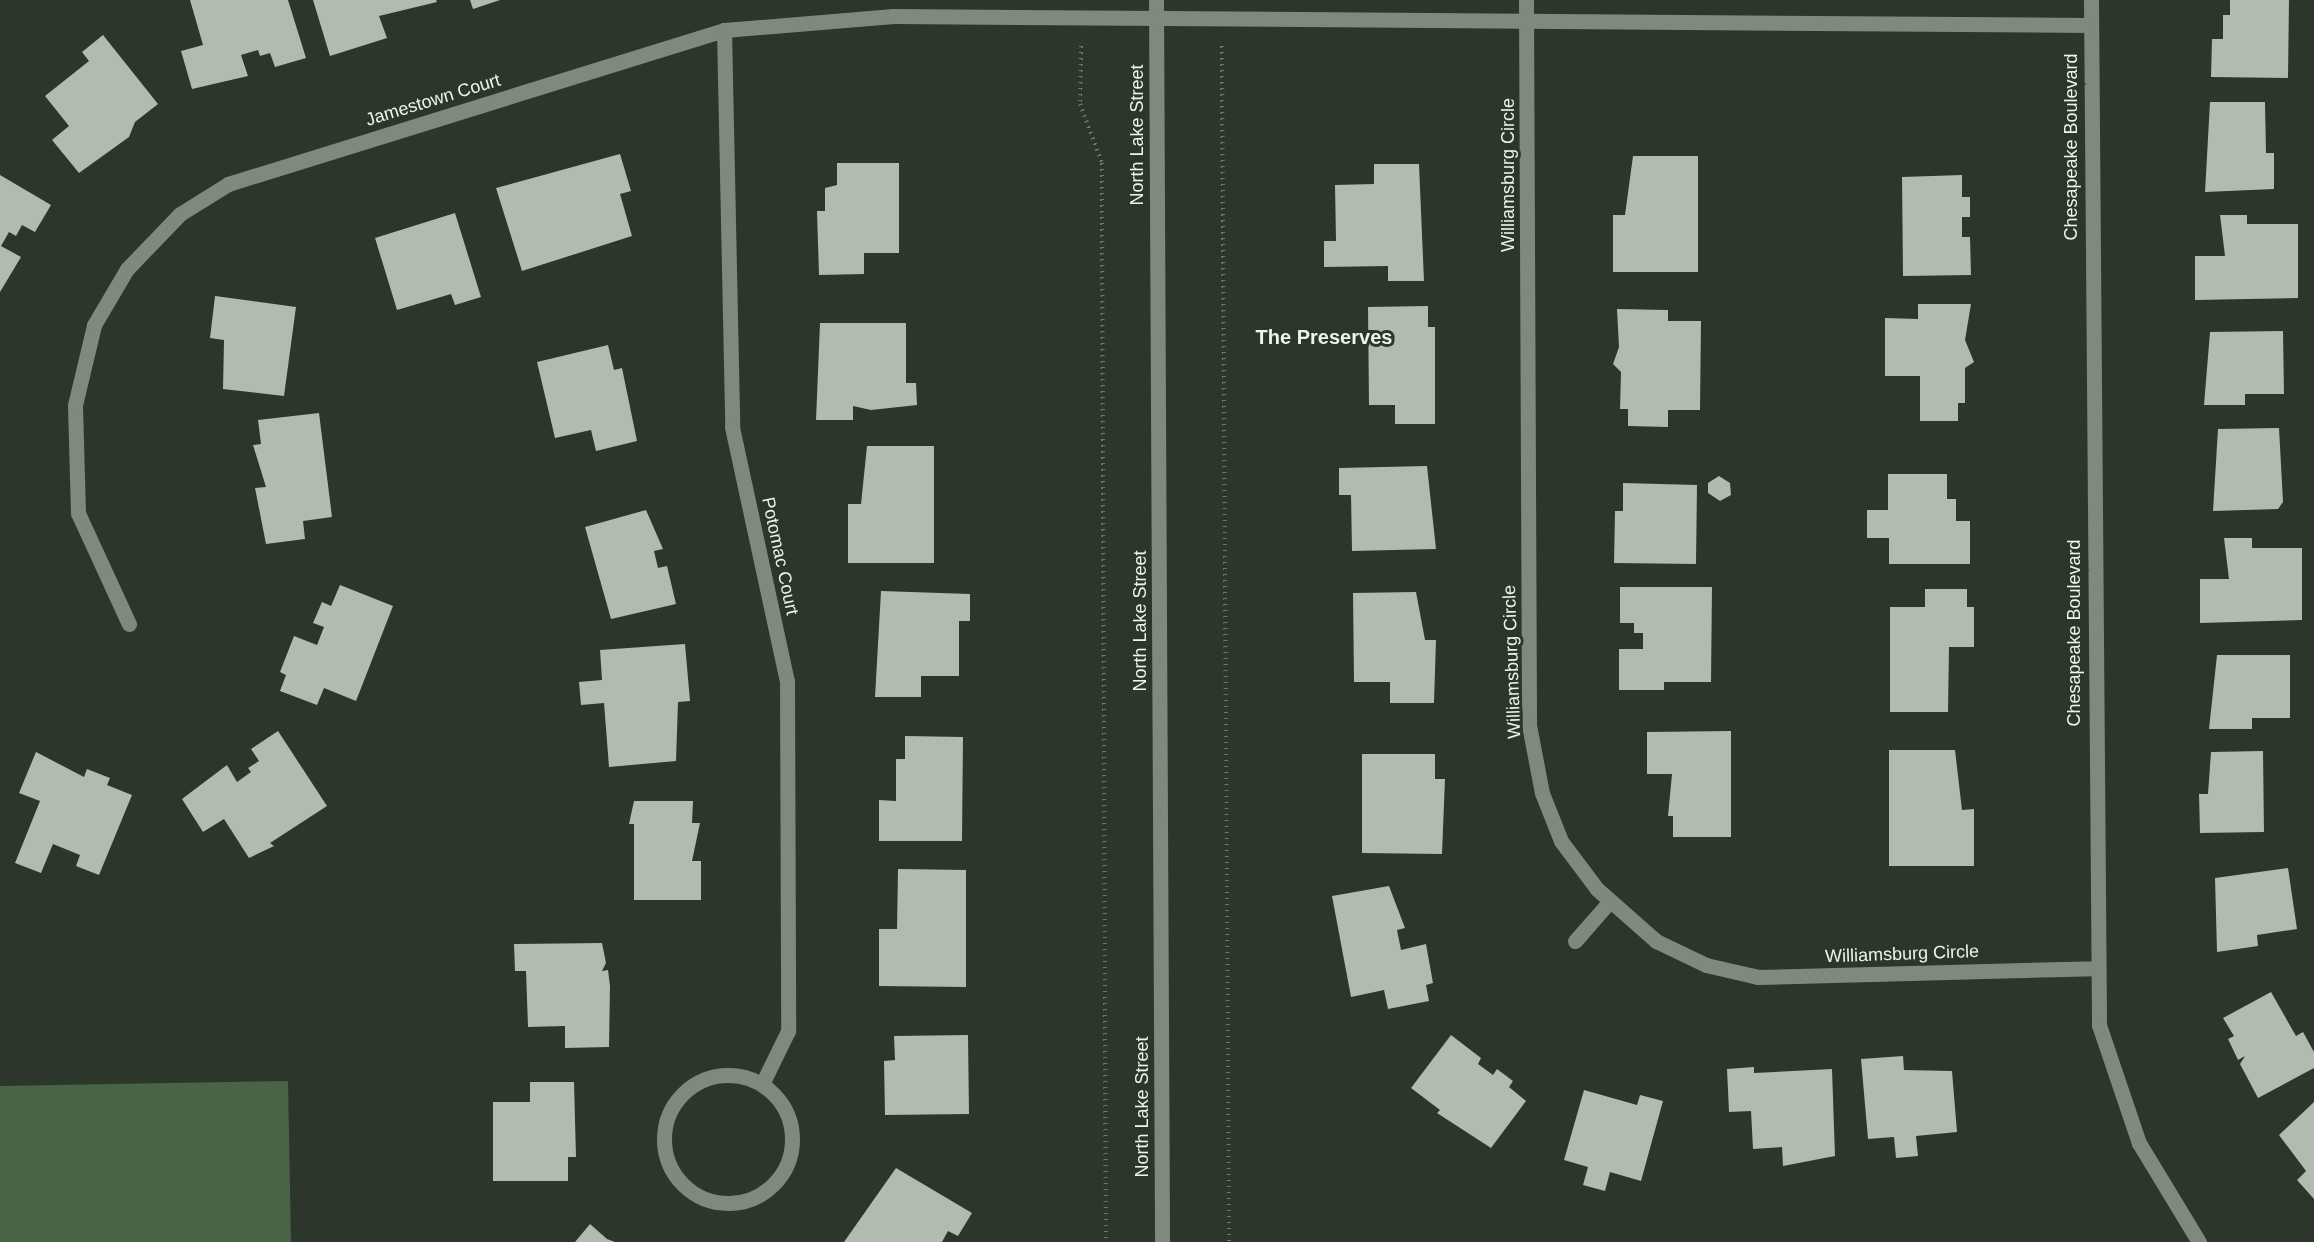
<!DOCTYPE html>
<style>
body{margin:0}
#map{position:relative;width:2314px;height:1242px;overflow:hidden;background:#2c362a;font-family:Helvetica,sans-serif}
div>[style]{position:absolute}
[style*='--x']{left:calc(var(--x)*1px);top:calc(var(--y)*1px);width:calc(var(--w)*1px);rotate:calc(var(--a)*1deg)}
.green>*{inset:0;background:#486346}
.building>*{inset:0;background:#afbcae}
.path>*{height:4px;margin-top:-2px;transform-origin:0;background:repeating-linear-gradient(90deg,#6f776d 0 1.5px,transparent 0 6px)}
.minor>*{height:15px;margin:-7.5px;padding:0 7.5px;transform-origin:7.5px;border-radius:7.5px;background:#7e8a7c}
.minor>.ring{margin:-7.5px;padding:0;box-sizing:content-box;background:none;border:15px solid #7e8a7c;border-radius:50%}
span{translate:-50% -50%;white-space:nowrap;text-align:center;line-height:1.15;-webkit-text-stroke:6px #2c362a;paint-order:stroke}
.street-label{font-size:18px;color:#eef4ed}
.neighbourhood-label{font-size:20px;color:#eef4ed;font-weight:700}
</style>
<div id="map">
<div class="green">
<i style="clip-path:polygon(288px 1081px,291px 1242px,0 1242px,0 1086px)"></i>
</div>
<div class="building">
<i style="clip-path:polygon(190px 0,288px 0,306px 58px,275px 67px,270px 53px,260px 56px,258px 50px,241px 55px,248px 76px,192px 89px,181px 51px,203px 45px)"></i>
<i style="clip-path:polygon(313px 0,436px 0,437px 2px,379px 16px,387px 38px,330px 56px)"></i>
<i style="clip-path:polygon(470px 0,500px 0,473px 9px)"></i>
<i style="clip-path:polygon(2230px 0,2289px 0,2288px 78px,2211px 77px,2212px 39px,2223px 39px,2223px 15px,2230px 15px)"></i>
<i style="clip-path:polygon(103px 35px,158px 104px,135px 122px,129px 137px,79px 173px,52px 140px,69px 126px,45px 96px,89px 61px,82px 52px)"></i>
<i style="clip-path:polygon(2210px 102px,2265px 102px,2266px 153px,2274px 153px,2274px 189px,2205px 192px)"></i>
<i style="clip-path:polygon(620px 154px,631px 191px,620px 194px,632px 236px,522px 271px,496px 188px)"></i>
<i style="clip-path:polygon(1633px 156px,1698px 156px,1698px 272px,1613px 272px,1613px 215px,1625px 215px)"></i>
<i style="clip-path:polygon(837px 163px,899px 163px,899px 253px,864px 253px,864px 274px,819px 275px,817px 211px,825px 211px,825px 188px,837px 185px)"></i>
<i style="clip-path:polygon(1374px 164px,1419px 164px,1424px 281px,1388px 281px,1388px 266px,1324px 267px,1324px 241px,1336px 241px,1335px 185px,1374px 184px)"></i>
<i style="clip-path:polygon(0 175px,51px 205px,35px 232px,22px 225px,16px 236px,9px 232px,1px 246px,21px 257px,0 292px)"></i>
<i style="clip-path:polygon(1962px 175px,1962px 197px,1970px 197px,1970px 217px,1962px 217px,1962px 237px,1970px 237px,1971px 275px,1903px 276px,1902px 177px)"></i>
<i style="clip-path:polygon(455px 213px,481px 297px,455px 305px,451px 294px,397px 310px,375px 238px)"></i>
<i style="clip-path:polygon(2220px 215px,2247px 215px,2247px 224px,2298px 224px,2298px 298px,2195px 300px,2195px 256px,2225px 256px)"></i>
<i style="clip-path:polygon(215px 296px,296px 307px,284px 396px,223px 389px,224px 340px,210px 338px)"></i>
<i style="clip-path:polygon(1918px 304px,1971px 304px,1965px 340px,1974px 362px,1965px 368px,1965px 403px,1958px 403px,1958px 421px,1920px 421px,1920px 376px,1885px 376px,1885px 318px,1918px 319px)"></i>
<i style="clip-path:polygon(1428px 306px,1428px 327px,1435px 327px,1435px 424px,1395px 424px,1395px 405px,1369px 405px,1368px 307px)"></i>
<i style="clip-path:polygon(1617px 309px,1668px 310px,1668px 321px,1701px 321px,1700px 410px,1668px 410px,1668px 427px,1628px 426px,1628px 409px,1620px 409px,1621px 372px,1613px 364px,1619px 347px)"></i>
<i style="clip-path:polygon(820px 323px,906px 323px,906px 383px,916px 383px,917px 405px,871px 410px,853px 406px,853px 420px,816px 420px)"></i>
<i style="clip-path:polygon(2283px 331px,2284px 394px,2245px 394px,2245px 405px,2204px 405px,2210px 332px)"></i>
<i style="clip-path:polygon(608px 345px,614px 370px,622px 368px,637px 441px,596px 451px,591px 430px,555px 438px,537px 362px)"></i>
<i style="clip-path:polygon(319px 413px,332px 517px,303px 521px,305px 539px,266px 544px,255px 488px,266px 487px,253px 445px,261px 444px,258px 420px)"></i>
<i style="clip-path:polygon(2279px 428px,2283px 502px,2278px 509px,2213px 511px,2218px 429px)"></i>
<i style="clip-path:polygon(867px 446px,934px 446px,934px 563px,848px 563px,848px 504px,861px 504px)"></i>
<i style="clip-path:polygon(1427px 466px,1436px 549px,1352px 551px,1351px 495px,1339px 495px,1339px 468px)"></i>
<i style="clip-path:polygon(1888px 474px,1947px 474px,1947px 499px,1956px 499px,1956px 521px,1970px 521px,1970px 564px,1889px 564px,1889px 538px,1867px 538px,1867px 510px,1888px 510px)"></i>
<i style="clip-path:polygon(1719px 476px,1730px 483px,1731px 495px,1720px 501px,1708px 493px,1708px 483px)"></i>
<i style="clip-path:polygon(1623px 483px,1697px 485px,1696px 564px,1614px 563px,1615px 511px,1623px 511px)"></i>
<i style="clip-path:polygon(646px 510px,663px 549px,654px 551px,658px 568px,667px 566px,676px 604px,611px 619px,585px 527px)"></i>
<i style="clip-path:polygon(2224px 538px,2252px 538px,2252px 548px,2302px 548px,2302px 620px,2200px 623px,2200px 579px,2229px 579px)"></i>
<i style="clip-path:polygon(340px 585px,393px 606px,356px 701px,324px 688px,317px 705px,280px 691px,286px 675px,280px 672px,294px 636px,317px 645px,324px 627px,313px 623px,322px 602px,331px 606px)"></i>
<i style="clip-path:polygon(1620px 587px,1712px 587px,1711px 682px,1664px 682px,1664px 690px,1619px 690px,1619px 649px,1643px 649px,1643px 633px,1634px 633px,1634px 623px,1620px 623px)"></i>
<i style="clip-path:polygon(1925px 589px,1967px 589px,1967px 607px,1974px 607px,1974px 647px,1949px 647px,1948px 712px,1890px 712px,1890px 607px,1925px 607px)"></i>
<i style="clip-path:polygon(881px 591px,970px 594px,970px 621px,959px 621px,959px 676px,921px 676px,921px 697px,875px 697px)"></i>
<i style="clip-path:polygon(1416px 592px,1425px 640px,1436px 640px,1434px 703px,1390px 703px,1390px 682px,1354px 682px,1353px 593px)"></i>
<i style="clip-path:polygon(685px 644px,690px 701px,678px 702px,676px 761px,609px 767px,604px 703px,581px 705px,579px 682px,602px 680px,600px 650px)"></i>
<i style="clip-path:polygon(2217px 655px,2290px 655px,2290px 718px,2252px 718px,2252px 729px,2209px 729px)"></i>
<i style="clip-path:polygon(278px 731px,327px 806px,270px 843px,274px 846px,249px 858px,224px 819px,203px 832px,182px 799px,227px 765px,237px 782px,251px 772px,248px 768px,259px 761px,251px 749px)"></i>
<i style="clip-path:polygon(1731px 731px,1731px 837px,1673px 837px,1673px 816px,1668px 816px,1672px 774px,1647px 774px,1647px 732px)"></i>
<i style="clip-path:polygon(905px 736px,963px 737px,962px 841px,879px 841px,879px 800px,896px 801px,896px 759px,905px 759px)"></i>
<i style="clip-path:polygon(1889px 750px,1955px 750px,1962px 810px,1974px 809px,1974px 866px,1889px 866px)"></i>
<i style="clip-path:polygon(2263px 751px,2264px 832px,2200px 833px,2199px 794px,2208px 794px,2211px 752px)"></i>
<i style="clip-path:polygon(36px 752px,84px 777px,87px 769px,110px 778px,107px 785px,132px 795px,99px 875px,76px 866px,80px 855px,53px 844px,41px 873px,15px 863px,40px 801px,19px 793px)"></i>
<i style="clip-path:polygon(1362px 754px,1435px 754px,1435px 779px,1445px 779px,1442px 854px,1362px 853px)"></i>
<i style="clip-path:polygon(634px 801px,693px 801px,692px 823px,700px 823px,692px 861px,701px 861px,701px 900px,634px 900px,634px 824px,629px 824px)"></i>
<i style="clip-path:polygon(2288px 868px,2297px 929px,2257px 935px,2258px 946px,2217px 952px,2215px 878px)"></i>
<i style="clip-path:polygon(898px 869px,966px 870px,966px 987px,879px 986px,879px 929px,897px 929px)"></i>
<i style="clip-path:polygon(1389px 886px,1405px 928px,1397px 930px,1401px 950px,1426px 944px,1433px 983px,1426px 985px,1429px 1001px,1388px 1009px,1384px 990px,1351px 997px,1332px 896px)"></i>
<i style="clip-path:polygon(602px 943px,606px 963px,602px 971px,608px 970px,610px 986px,609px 1047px,565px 1048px,565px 1026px,528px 1027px,526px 971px,515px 971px,514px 944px)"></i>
<i style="clip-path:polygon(2271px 992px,2296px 1036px,2303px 1032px,2314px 1052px,2314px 1068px,2258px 1098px,2240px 1064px,2245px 1056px,2238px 1060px,2228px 1039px,2234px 1036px,2223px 1018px)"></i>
<i style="clip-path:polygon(968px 1035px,969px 1114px,885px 1115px,884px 1061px,895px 1060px,894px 1036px)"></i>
<i style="clip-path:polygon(1451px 1035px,1481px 1058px,1478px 1064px,1493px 1075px,1497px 1069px,1513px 1081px,1509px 1087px,1526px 1101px,1491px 1148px,1437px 1113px,1440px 1110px,1411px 1088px)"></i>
<i style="clip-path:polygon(1903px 1056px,1904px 1070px,1952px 1071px,1957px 1132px,1916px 1136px,1918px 1156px,1896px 1158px,1894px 1137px,1868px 1139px,1861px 1059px)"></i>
<i style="clip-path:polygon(1754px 1067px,1754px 1073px,1832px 1069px,1835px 1156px,1783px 1166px,1782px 1147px,1753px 1149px,1751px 1111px,1729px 1112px,1727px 1069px)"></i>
<i style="clip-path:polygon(530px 1082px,574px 1082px,576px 1157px,568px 1157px,568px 1181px,493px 1181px,493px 1102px,530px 1102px)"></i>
<i style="clip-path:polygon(1584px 1090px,1637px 1105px,1640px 1095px,1663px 1101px,1641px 1181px,1610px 1172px,1605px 1191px,1583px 1185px,1588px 1167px,1564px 1160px)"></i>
<i style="clip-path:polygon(2314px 1102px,2314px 1199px,2297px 1180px,2306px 1171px,2279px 1135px)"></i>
<i style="clip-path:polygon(896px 1168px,972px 1213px,958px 1236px,948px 1231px,942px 1242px,844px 1242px)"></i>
<i style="clip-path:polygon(590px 1224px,607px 1239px,615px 1242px,575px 1242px)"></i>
</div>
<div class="path">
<i style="--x:1081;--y:46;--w:58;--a:91"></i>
<i style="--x:1080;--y:104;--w:63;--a:69.6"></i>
<i style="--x:1102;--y:163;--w:1079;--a:89.79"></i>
<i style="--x:1222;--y:46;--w:1196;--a:89.66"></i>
</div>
<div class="minor">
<i style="--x:1156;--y:0;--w:1242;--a:89.72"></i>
<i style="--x:1526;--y:0;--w:725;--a:89.76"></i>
<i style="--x:1529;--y:725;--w:69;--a:79.2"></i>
<i style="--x:1542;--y:793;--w:52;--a:68.4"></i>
<i style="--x:1561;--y:841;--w:60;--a:53.1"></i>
<i style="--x:1597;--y:889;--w:79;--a:41.4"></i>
<i style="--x:1656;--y:941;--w:55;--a:25.6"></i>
<i style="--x:1706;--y:965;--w:53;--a:13"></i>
<i style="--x:1758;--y:977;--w:337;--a:-1.5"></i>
<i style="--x:2091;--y:0;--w:1025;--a:89.55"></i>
<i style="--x:2099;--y:1025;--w:125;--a:71.3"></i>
<i style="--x:2139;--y:1143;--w:116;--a:58.8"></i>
<i style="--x:724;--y:30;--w:397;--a:88.8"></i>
<i style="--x:732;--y:427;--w:260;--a:77.8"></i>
<i style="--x:787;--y:681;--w:350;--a:89.8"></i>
<i style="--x:788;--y:1031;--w:59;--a:116.1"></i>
<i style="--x:129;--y:624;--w:122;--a:-114.7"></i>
<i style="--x:78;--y:513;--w:108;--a:-91.6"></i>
<i style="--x:75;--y:405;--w:82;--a:-76.6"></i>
<i style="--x:94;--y:325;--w:65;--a:-59.5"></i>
<i style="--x:127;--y:269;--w:76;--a:-46.1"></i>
<i style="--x:180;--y:214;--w:57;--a:-32"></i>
<i style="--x:228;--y:184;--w:519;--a:-17.25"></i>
<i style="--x:724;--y:30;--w:170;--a:-4.7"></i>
<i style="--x:893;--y:16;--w:1197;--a:0.43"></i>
<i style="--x:1575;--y:941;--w:53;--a:-48.8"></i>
<i class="ring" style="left:664px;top:1075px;width:113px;height:113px"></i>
</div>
<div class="street-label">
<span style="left:433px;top:100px;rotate:-17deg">Jamestown Court</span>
<span style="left:1137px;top:135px;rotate:-90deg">North Lake Street</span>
<span style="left:2071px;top:147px;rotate:-90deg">Chesapeake Boulevard</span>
<span style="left:1508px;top:175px;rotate:-90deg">Williamsburg Circle</span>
<span style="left:780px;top:556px;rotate:78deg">Potomac Court</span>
<span style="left:1140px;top:621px;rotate:-90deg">North Lake Street</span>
<span style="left:2074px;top:633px;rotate:-90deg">Chesapeake Boulevard</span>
<span style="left:1512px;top:662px;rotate:-92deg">Williamsburg Circle</span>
<span style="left:1902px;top:954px;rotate:-2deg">Williamsburg Circle</span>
<span style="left:1142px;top:1107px;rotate:-90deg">North Lake Street</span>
</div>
<div class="neighbourhood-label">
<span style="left:1324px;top:337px">The Preserves</span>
</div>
</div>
